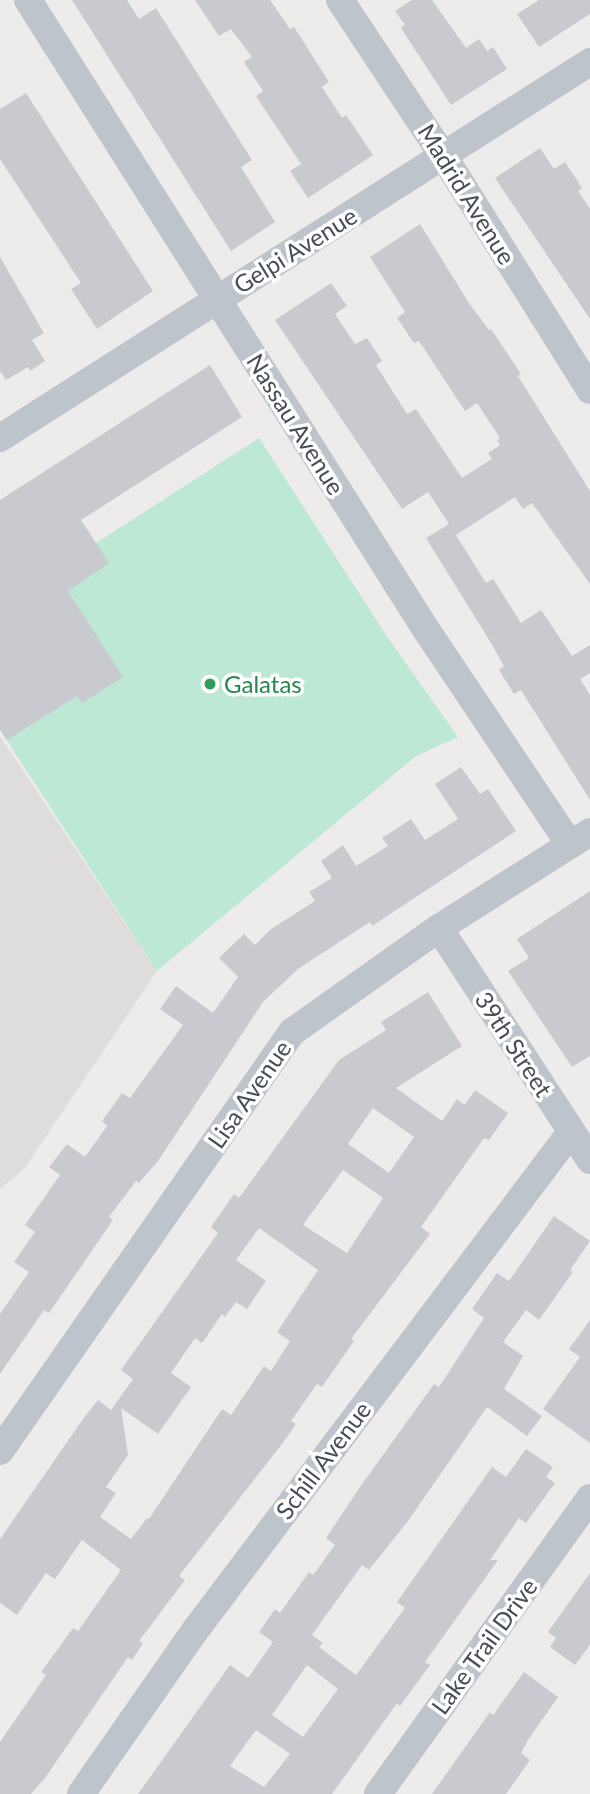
<!DOCTYPE html>
<style>
body{margin:0}
#map{position:relative;width:590px;height:1794px;overflow:hidden;background:#eeeceb;font-family:Lato,sans-serif}
div>[style]{position:absolute}
[style*='--x']{left:calc(var(--x)*1px);top:calc(var(--y)*1px);width:calc(var(--w)*1px);rotate:calc(var(--a)*1deg)}
.education>*{inset:0;background:#dfdddc}
.green>*{inset:0;background:#bde8d3}
.building>*{inset:0;background:#c9cad0}
.minor>*{height:28px;margin:-14px;padding:0 14px;transform-origin:14px;border-radius:14px;background:#bec4cc}
.dots>*{width:19px;height:19px;translate:-50% -50%;box-sizing:border-box;border:4px solid #fff;border-radius:50%}
span{translate:-50% -50%;white-space:nowrap;text-align:center;line-height:1.15;-webkit-text-stroke:7px #fff;paint-order:stroke}
.street-label{font-size:24px;color:#464d56}
.leisure-label{font-size:24px;color:#27864d}
.left{translate:0 -50%;text-align:left}
</style>
<div id="map">
<div class="education">
<i style="clip-path:polygon(0 736px,157px 971px,24px 1169px,0 1189px)"></i>
</div>
<div class="green">
<i style="clip-path:polygon(259px 438px,388px 638px,458px 737px,416px 756px,157px 971px,0 730px,0 605px)"></i>
</div>
<div class="building">
<i style="clip-path:polygon(72px 0,127px 0,139px 19px,156px 8px,252px 160px,241px 167px,275px 222px,231px 251px)"></i>
<i style="clip-path:polygon(195px 0,270px 0,290px 29px,294px 27px,329px 82px,322px 87px,342px 118px,346px 115px,373px 155px,308px 198px,290px 171px,301px 164px,256px 96px,263px 91px,244px 62px,252px 57px,231px 29px,219px 36px)"></i>
<i style="clip-path:polygon(412px 0,432px 0,466px 48px,479px 39px,487px 51px,493px 47px,507px 69px,451px 105px,401px 28px,405px 25px,395px 11px)"></i>
<i style="clip-path:polygon(539px 0,590px 0,590px 14px,539px 47px,517px 14px)"></i>
<i style="clip-path:polygon(26px 93px,153px 291px,97px 329px,71px 289px,81px 283px,0 159px,0 109px)"></i>
<i style="clip-path:polygon(540px 148px,554px 169px,565px 162px,582px 188px,578px 191px,590px 209px,590px 319px,495px 178px)"></i>
<i style="clip-path:polygon(420px 224px,469px 303px,489px 330px,491px 329px,521px 374px,518px 376px,590px 491px,590px 584px,532px 503px,523px 509px,515px 497px,456px 535px,486px 583px,493px 579px,521px 623px,541px 610px,572px 656px,590px 645px,590px 673px,580px 679px,590px 695px,590px 800px,521px 690px,514px 694px,499px 670px,504px 666px,491px 643px,426px 538px,449px 524px,428px 492px,402px 509px,275px 320px,331px 283px,347px 306px,335px 314px,355px 344px,367px 338px,382px 361px,376px 365px,407px 414px,416px 409px,462px 478px,492px 459px,488px 453px,500px 445px,497px 440px,500px 438px,477px 403px,465px 411px,419px 341px,414px 343px,397px 318px,405px 312px,370px 257px)"></i>
<i style="clip-path:polygon(0 257px,44px 333px,32px 340px,45px 361px,30px 371px,28px 367px,6px 380px,0 371px)"></i>
<i style="clip-path:polygon(210px 365px,242px 417px,81px 520px,109px 563px,68px 591px,123px 677px,82px 703px,77px 696px,7px 740px,0 730px,0 500px)"></i>
<i style="clip-path:polygon(461px 767px,480px 794px,488px 789px,516px 831px,372px 926px,370px 922px,298px 969px,263px 1002px,158px 1161px,139px 1183px,136px 1181px,109px 1217px,113px 1220px,65px 1290px,49px 1313px,44px 1310px,0 1374px,0 1314px,29px 1272px,14px 1262px,35px 1232px,25px 1225px,60px 1175px,49px 1167px,67px 1144px,85px 1157px,107px 1126px,102px 1121px,122px 1093px,130px 1098px,183px 1025px,160px 1009px,176px 986px,213px 1013px,238px 977px,219px 958px,244px 934px,255px 945px,271px 929px,315px 901px,309px 892px,332px 878px,321px 861px,343px 845px,356px 866px,388px 846px,382px 838px,411px 819px,425px 840px,458px 819px,435px 784px)"></i>
<i style="clip-path:polygon(590px 891px,590px 1056px,572px 1067px,508px 971px,529px 958px,517px 939px)"></i>
<i style="clip-path:polygon(evenodd,428px 992px,462px 1046px,396px 1088px,442px 1121px,457px 1099px,465px 1105px,475px 1090px,508px 1113px,489px 1140px,484px 1138px,421px 1227px,430px 1234px,351px 1339px,354px 1341px,322px 1387px,317px 1384px,291px 1421px,296px 1424px,285px 1440px,179px 1576px,185px 1580px,139px 1641px,143px 1643px,132px 1660px,128px 1657px,45px 1778px,31px 1794px,0 1794px,0 1742px,46px 1675px,41px 1672px,73px 1628px,78px 1631px,121px 1570px,82px 1540px,55px 1579px,46px 1573px,17px 1615px,0 1603px,0 1539px,83px 1419px,98px 1400px,111px 1410px,133px 1379px,121px 1370px,218px 1233px,211px 1227px,234px 1194px,239px 1198px,339px 1060px,386px 1030px,381px 1022px,428px 992px,373px 1108px,414px 1137px,389px 1173px,348px 1144px,373px 1108px,428px 992px,343px 1170px,383px 1198px,347px 1253px,303px 1225px,343px 1170px,428px 992px,259px 1228px,318px 1270px,277px 1332px,290px 1341px,271px 1371px,264px 1366px,231px 1415px,222px 1409px,149px 1519px,147px 1518px,131px 1539px,100px 1517px,116px 1493px,106px 1487px,128px 1455px,121px 1408px,158px 1434px,191px 1387px,171px 1373px,195px 1338px,202px 1343px,222px 1314px,225px 1317px,236px 1302px,247px 1309px,266px 1281px,236px 1260px,259px 1228px)"></i>
<i style="clip-path:polygon(evenodd,554px 1216px,590px 1241px,570px 1270px,573px 1272px,539px 1320px,526px 1310px,503px 1342px,523px 1356px,504px 1389px,542px 1416px,527px 1436px,487px 1407px,408px 1521px,369px 1570px,362px 1565px,312px 1635px,323px 1643px,319px 1647px,356px 1675px,405px 1608px,397px 1602px,492px 1467px,506px 1477px,526px 1449px,553px 1467px,546px 1477px,555px 1483px,526px 1523px,519px 1518px,490px 1560px,498px 1560px,425px 1662px,430px 1665px,400px 1706px,397px 1703px,332px 1794px,138px 1794px,230px 1665px,248px 1678px,273px 1642px,259px 1632px,275px 1609px,280px 1613px,309px 1572px,313px 1575px,335px 1545px,326px 1538px,360px 1487px,434px 1384px,439px 1387px,484px 1318px,472px 1309px,497px 1273px,509px 1281px,554px 1216px,307px 1665px,338px 1689px,303px 1737px,272px 1715px,307px 1665px,554px 1216px,256px 1730px,290px 1754px,264px 1787px,230px 1766px,256px 1730px)"></i>
<i style="clip-path:polygon(590px 1320px,590px 1443px,543px 1409px,580px 1357px,569px 1349px)"></i>
<i style="clip-path:polygon(590px 1573px,590px 1645px,575px 1665px,550px 1647px,556px 1638px,548px 1632px)"></i>
<i style="clip-path:polygon(524px 1672px,558px 1697px,528px 1740px,521px 1753px,530px 1760px,506px 1794px,432px 1794px,490px 1712px,493px 1715px)"></i>
</div>
<div class="minor">
<i style="--x:28;--y:0;--w:743;--a:57.7"></i>
<i style="--x:425;--y:628;--w:261;--a:56.2"></i>
<i style="--x:340;--y:0;--w:188;--a:56.5"></i>
<i style="--x:444;--y:157;--w:275;--a:57.9"></i>
<i style="--x:0;--y:438;--w:700;--a:-32.51"></i>
<i style="--x:439;--y:928;--w:277;--a:56.9"></i>
<i style="--x:0;--y:1451;--w:511;--a:-55.13"></i>
<i style="--x:292;--y:1032;--w:180;--a:-35.3"></i>
<i style="--x:439;--y:928;--w:179;--a:-32.4"></i>
<i style="--x:81;--y:1794;--w:203;--a:-55.1"></i>
<i style="--x:197;--y:1628;--w:621;--a:-52.98"></i>
<i style="--x:378;--y:1794;--w:364;--a:-54.4"></i>
</div>
<div class="dots">
<i style="left:210px;top:684px;background:#2e9e5b"></i>
</div>
<div class="street-label">
<span style="left:467px;top:194px;rotate:58deg">Madrid Avenue</span>
<span style="left:295px;top:250px;rotate:-32deg">Gelpi Avenue</span>
<span style="left:296px;top:424px;rotate:58deg">Nassau Avenue</span>
<span style="left:514px;top:1044px;rotate:57deg">39th Street</span>
<span style="left:249px;top:1094px;rotate:-55deg">Lisa Avenue</span>
<span style="left:323px;top:1460px;rotate:-53deg">Schill Avenue</span>
<span style="left:484px;top:1646px;rotate:-54deg">Lake Trail Drive</span>
</div>
<div class="leisure-label">
<span class="left" style="left:224px;top:684px">Galatas</span>
</div>
</div>
